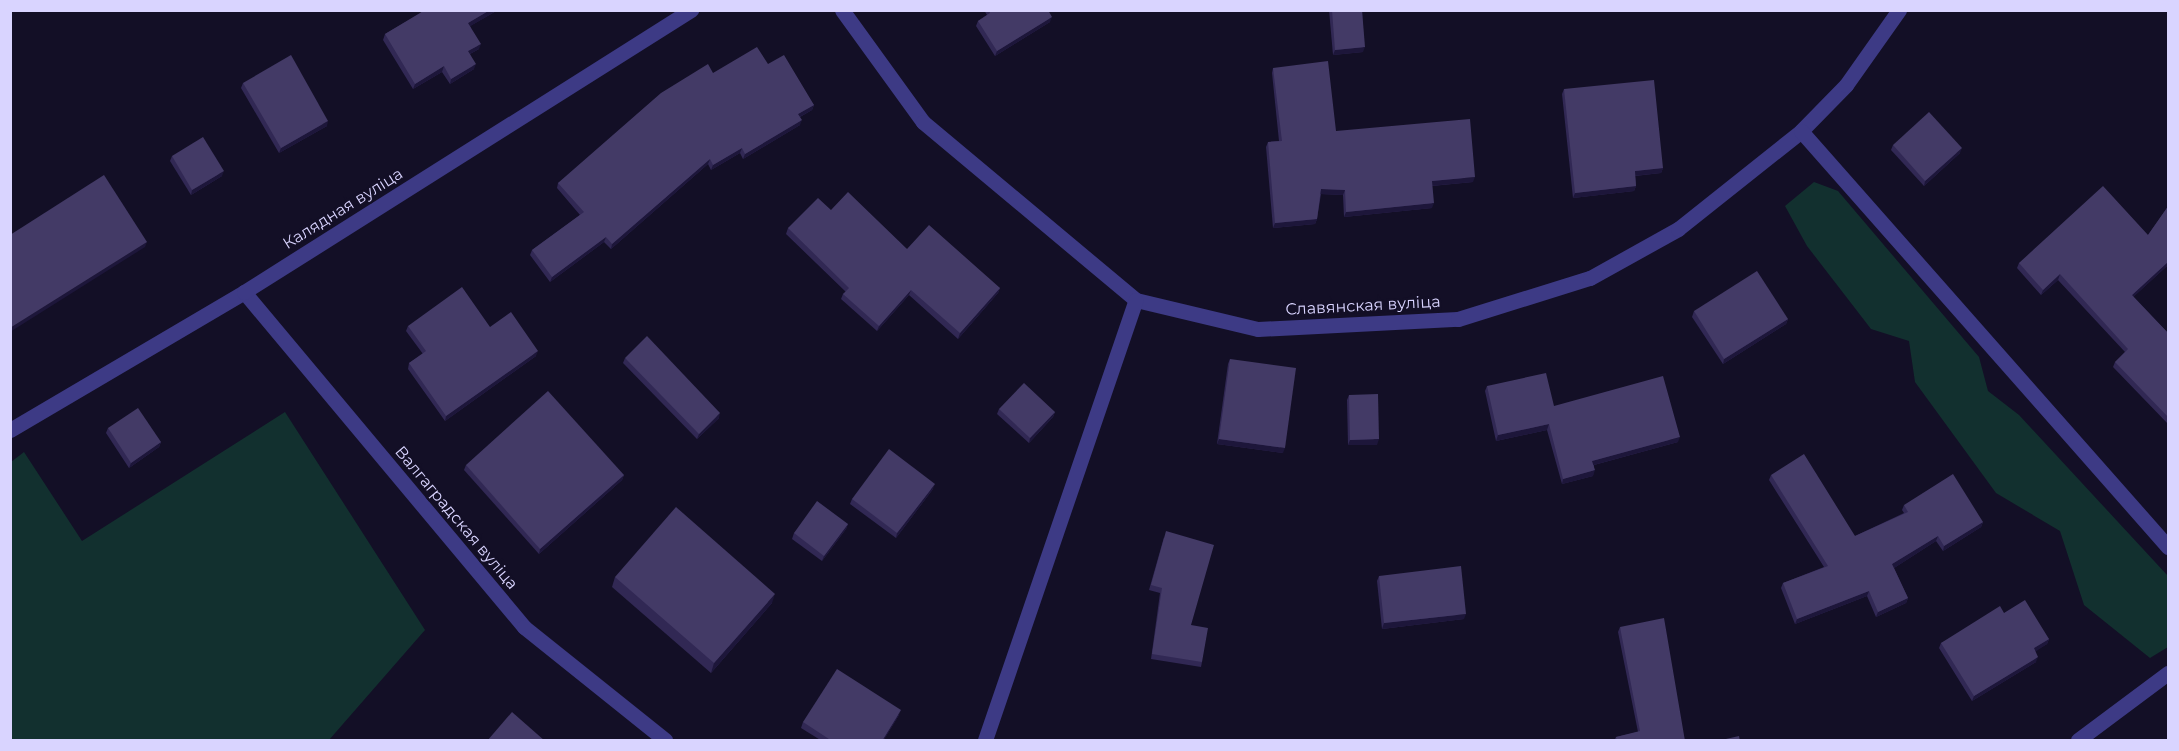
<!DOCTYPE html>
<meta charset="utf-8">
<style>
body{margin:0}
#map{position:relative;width:2179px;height:751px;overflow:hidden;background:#130f26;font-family:Montserrat,sans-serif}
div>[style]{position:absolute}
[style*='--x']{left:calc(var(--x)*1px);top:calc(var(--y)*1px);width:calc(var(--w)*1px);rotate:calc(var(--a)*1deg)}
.green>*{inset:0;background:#12302f}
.street>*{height:15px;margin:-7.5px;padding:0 7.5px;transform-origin:7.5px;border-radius:7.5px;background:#3d3a85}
.wall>*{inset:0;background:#312854}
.shaded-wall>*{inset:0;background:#1d163a}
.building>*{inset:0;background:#433a66}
span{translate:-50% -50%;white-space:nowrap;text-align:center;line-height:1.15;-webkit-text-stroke:4.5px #130f26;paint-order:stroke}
.street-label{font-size:16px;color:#d9d4ff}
.frame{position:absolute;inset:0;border:12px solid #d9d4ff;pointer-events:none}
</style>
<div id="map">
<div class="green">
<i style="clip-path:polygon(1814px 182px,1838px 191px,1979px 357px,1988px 391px,2019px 415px,2168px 576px,2168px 647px,2150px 658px,2084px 605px,2060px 531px,1996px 493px,1915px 382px,1909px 341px,1871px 329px,1807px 246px,1785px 206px)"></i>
<i style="clip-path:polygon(285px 412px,425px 630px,329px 740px,11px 740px,11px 462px,24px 452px,82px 541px)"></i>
</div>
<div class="street">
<i style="--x:842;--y:10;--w:138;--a:54.1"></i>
<i style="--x:923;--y:122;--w:278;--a:39.9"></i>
<i style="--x:1136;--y:300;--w:125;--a:13.4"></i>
<i style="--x:1258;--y:329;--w:200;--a:-2.9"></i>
<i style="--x:1458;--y:319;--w:138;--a:-17.3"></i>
<i style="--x:1590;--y:278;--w:101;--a:-29.1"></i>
<i style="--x:1678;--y:229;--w:157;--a:-38.5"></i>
<i style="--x:1801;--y:131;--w:64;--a:-45.6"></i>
<i style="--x:1846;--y:85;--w:92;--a:-54.8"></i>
<i style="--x:1801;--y:131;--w:555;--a:48.58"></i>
<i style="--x:244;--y:292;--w:437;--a:50.1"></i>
<i style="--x:524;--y:627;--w:181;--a:38.7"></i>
<i style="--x:10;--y:430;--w:272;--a:-30.5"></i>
<i style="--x:244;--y:292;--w:529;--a:-32.25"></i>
<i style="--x:985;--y:740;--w:465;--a:-71.1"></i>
<i style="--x:2078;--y:740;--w:112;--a:-36.7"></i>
</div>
<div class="wall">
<i style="clip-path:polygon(420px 10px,498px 10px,470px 26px,479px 49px,470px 54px,474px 69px,450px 84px,442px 72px,413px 89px,383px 40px,385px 34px,421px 13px)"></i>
<i style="clip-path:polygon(984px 10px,1048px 10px,1050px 22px,995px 56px,976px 26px,978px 21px,987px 15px)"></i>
<i style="clip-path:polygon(1329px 10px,1362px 10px,1363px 52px,1333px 55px)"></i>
<i style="clip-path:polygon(768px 64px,814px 105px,812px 110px,800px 117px,800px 125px,743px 159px,740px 153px,711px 170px,708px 164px,611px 249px,604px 242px,550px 282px,530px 255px,532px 250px,580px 215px,557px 188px,558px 183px,713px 73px)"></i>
<i style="clip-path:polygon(1273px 68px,1336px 131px,1473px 182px,1432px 186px,1432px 208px,1344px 217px,1343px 195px,1321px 194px,1317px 219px,1315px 224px,1273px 228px,1266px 147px,1268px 142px,1279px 141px,1272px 73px)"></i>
<i style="clip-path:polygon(243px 83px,327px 126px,279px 153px,241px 88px)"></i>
<i style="clip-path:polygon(1564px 89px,1663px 168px,1661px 173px,1635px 176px,1636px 186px,1634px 191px,1573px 198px,1562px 94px)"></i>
<i style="clip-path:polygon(1893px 145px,1960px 153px,1924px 186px,1891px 150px)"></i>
<i style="clip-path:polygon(172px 156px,222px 176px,191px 195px,170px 161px)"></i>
<i style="clip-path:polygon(2169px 205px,2169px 267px,2167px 266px,2133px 297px,2169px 334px,2169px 425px,2113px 367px,2115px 362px,2125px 352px,2058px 280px,2041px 295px,2017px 268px,2019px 263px,2148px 235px)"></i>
<i style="clip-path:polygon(831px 210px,907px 249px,1000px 288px,998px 293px,958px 339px,909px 295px,877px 331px,841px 299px,843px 294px,846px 292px,786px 234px,788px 228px)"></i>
<i style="clip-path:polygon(1694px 311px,1788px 319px,1786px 324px,1723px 364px,1692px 317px)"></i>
<i style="clip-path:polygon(408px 326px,490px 327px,536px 356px,445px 421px,408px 369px,409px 363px,423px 354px,406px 331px)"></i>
<i style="clip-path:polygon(625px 358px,719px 418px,697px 439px,623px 363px)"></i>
<i style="clip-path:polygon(1230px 359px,1283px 453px,1217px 444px,1228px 364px)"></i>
<i style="clip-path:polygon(1487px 386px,1554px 406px,1678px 442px,1594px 465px,1593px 476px,1562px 484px,1547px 430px,1496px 441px,1485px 391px)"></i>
<i style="clip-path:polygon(1349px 395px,1377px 445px,1348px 445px,1347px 400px)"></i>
<i style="clip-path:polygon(999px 409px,1055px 412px,1053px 417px,1029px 443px,997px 414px)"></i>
<i style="clip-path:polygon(108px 428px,161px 442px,159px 447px,129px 468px,106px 433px)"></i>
<i style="clip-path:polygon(466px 465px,624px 475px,622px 480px,539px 554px,464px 470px)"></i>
<i style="clip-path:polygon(1771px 475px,1855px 536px,1904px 513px,1902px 510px,1904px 505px,1983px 522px,1981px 527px,1943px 551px,1936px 541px,1894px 568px,1908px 598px,1906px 603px,1876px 617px,1867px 596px,1795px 624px,1781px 588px,1783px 583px,1824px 567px,1769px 480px)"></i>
<i style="clip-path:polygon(933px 489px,896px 538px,850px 504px,852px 499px)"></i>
<i style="clip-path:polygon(848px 524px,846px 529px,822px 561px,792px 539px,794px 533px)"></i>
<i style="clip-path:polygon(1164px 537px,1202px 662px,1201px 667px,1151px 659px,1160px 593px,1149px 590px)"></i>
<i style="clip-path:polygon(1379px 576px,1464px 619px,1382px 629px,1377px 581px)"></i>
<i style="clip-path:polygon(615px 577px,772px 603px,711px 673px,612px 587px)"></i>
<i style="clip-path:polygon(2004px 613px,2049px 639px,2047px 644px,2035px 651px,2036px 662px,1972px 701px,1939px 648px,1941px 643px)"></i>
<i style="clip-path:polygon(1620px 627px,1685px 741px,1614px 741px,1616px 737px,1638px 732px,1618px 632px)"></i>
<i style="clip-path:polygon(899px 715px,883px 741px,822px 741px,801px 728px,803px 722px)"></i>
</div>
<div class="shaded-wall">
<i style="clip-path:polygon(490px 10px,498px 10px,467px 28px,468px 23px)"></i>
<i style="clip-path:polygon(1052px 17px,1050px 22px,995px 56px,997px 51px)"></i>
<i style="clip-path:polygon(481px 44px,479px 49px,466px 56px,468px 51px)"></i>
<i style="clip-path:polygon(1365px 47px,1363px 52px,1333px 55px,1335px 50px)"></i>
<i style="clip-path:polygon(476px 64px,474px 69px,450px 84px,451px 79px)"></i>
<i style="clip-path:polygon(444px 66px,442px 72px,413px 89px,415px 84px)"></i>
<i style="clip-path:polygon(814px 105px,812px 110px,796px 119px,798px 114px)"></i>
<i style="clip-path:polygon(802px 120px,800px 125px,743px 159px,745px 154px)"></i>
<i style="clip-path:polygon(328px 121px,327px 126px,279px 153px,281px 148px)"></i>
<i style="clip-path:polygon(742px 148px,740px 153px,711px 170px,713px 165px)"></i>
<i style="clip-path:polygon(1962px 148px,1960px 153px,1924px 186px,1925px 181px)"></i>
<i style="clip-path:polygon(710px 159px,708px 164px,611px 249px,612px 244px)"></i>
<i style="clip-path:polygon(1663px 168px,1661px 173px,1633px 176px,1635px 171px)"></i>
<i style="clip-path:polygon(224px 171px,222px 176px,191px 195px,192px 190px)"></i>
<i style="clip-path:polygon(1475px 177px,1473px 182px,1430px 186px,1432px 181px)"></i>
<i style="clip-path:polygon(1636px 186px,1634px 191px,1573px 198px,1575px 193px)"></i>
<i style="clip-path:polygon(1321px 189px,1345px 190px,1343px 195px,1319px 194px)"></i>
<i style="clip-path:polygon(1434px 203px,1432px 208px,1344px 217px,1346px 212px)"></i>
<i style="clip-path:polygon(1317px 219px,1315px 224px,1273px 228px,1275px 223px)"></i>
<i style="clip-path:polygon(606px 237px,604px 242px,550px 282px,552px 277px)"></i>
<i style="clip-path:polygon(147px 242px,145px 247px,10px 332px,10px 328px)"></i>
<i style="clip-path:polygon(2169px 261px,2167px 266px,2130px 300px,2132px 295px)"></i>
<i style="clip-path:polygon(2060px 274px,2058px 280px,2041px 295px,2043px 290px)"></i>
<i style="clip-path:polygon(1000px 288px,998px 293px,958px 339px,960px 333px)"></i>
<i style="clip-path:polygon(911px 290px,909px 295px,877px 331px,879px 326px)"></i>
<i style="clip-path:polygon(1788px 319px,1786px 324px,1723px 364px,1724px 359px)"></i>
<i style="clip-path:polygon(538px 351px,536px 356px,445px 421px,446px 416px)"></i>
<i style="clip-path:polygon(1055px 412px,1053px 417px,1029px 443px,1030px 438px)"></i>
<i style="clip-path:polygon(720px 413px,719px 418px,697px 439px,699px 434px)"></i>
<i style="clip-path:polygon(1549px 424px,1547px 430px,1496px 441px,1498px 435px)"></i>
<i style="clip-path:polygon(1680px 437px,1678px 442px,1590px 466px,1592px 461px)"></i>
<i style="clip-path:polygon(1219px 439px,1285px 448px,1283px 453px,1217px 444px)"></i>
<i style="clip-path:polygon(1379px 439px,1377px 445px,1348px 445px,1350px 440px)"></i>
<i style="clip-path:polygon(161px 442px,159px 447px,129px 468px,131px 463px)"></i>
<i style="clip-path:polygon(1595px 470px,1593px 476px,1562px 484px,1563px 479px)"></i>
<i style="clip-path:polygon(624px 475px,622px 480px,539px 554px,540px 549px)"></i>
<i style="clip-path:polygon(935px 484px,933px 489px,896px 538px,897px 533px)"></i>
<i style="clip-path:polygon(1983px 522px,1981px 527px,1943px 551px,1944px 546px)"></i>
<i style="clip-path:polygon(848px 524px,846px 529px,822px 561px,824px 556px)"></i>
<i style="clip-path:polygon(1938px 536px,1936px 541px,1891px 570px,1892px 564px)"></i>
<i style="clip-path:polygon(1869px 591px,1867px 596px,1795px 624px,1797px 619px)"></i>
<i style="clip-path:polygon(775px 594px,772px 603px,711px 673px,714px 663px)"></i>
<i style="clip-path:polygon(1908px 598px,1906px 603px,1876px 617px,1878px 612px)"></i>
<i style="clip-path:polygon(1466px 614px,1464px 619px,1382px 629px,1384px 623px)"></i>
<i style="clip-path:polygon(2049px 639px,2047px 644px,2032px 654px,2034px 648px)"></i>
<i style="clip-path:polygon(2038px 657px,2036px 662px,1972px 701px,1974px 696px)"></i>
<i style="clip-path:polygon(901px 710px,899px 715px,883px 741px,882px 741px)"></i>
</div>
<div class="building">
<i style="clip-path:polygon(490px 10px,468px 23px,481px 44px,468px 51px,476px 64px,451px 79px,444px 66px,415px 84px,385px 34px,425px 10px)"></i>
<i style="clip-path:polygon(989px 10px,1048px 10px,1052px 17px,997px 51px,978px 21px,990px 13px)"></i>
<i style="clip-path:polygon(1332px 10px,1362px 10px,1365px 47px,1335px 50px)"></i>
<i style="clip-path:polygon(757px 47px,768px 64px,784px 55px,814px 105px,798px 114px,802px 120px,745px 154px,742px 148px,713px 165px,710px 159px,612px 244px,606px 237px,552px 277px,532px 250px,584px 212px,558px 183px,661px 93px,708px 64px,713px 73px)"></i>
<i style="clip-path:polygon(291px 55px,328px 121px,281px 148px,243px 83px)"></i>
<i style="clip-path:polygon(1328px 61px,1336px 131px,1470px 119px,1475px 177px,1432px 181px,1434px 203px,1346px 212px,1345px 190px,1321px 189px,1317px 219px,1275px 223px,1268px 142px,1282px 141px,1273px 68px)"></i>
<i style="clip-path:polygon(1654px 80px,1663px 168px,1635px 171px,1636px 186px,1575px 193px,1564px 89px)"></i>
<i style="clip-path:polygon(1929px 112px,1962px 148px,1925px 181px,1893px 145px)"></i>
<i style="clip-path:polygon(203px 137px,224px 171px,192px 190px,172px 156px)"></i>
<i style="clip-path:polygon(104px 175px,147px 242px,10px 328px,10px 235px)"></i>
<i style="clip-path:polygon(2103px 186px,2148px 235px,2169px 205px,2169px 261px,2132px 295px,2169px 334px,2169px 418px,2115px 362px,2128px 349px,2060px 274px,2043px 290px,2019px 263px)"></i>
<i style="clip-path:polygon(848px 192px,907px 249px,929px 225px,1000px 288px,960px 333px,911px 290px,879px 326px,843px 294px,849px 288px,788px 228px,818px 198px,831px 210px)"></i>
<i style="clip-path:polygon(1757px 271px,1788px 319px,1724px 359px,1694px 311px)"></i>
<i style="clip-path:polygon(462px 287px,490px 327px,511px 312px,538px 351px,446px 416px,409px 363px,426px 351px,408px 326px)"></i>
<i style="clip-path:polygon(647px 336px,720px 413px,699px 434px,625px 358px)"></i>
<i style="clip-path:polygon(1230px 359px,1296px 368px,1285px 448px,1219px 439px)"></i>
<i style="clip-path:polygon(1546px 373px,1554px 406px,1663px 376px,1680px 437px,1592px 461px,1595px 470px,1563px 479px,1549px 424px,1498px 435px,1487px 386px)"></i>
<i style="clip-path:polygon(1024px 383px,1055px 412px,1030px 438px,999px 409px)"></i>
<i style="clip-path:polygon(548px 391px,624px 475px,540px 549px,466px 465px)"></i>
<i style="clip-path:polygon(1378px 394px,1379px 439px,1350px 440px,1349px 395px)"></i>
<i style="clip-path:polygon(138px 408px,161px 442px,131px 463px,108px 428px)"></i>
<i style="clip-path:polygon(889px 449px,935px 484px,897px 533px,852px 499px)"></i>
<i style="clip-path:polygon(1804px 454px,1855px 536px,1908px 512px,1904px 505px,1953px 474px,1983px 522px,1944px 546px,1938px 536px,1892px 564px,1908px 598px,1878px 612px,1869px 591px,1797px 619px,1783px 583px,1828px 566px,1771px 475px)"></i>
<i style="clip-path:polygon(817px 501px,848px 524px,824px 556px,794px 533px)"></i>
<i style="clip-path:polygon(676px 507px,775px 594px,714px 663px,615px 577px)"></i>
<i style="clip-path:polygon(1166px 531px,1214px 545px,1191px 625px,1208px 628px,1202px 662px,1152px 654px,1162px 588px,1151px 585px)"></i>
<i style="clip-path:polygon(1461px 566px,1466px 614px,1384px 623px,1379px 576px)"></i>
<i style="clip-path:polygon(2025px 600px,2049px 639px,2034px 648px,2038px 657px,1974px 696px,1941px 643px,2000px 606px,2004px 613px)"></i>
<i style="clip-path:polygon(1664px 618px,1685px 741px,1617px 741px,1616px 737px,1640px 731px,1620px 627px)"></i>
<i style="clip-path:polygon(837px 669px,901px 710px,882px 741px,832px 741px,803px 722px)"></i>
<i style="clip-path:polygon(512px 712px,545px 741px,487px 741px)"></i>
<i style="clip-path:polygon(1739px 736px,1740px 741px,1717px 741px)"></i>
</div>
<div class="street-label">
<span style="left:343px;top:209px;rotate:-32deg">Калядная вуліца</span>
<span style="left:1363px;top:306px;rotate:-3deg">Славянская вуліца</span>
<span style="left:456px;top:518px;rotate:50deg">Валгаградская вуліца</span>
</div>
<div class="frame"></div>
</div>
